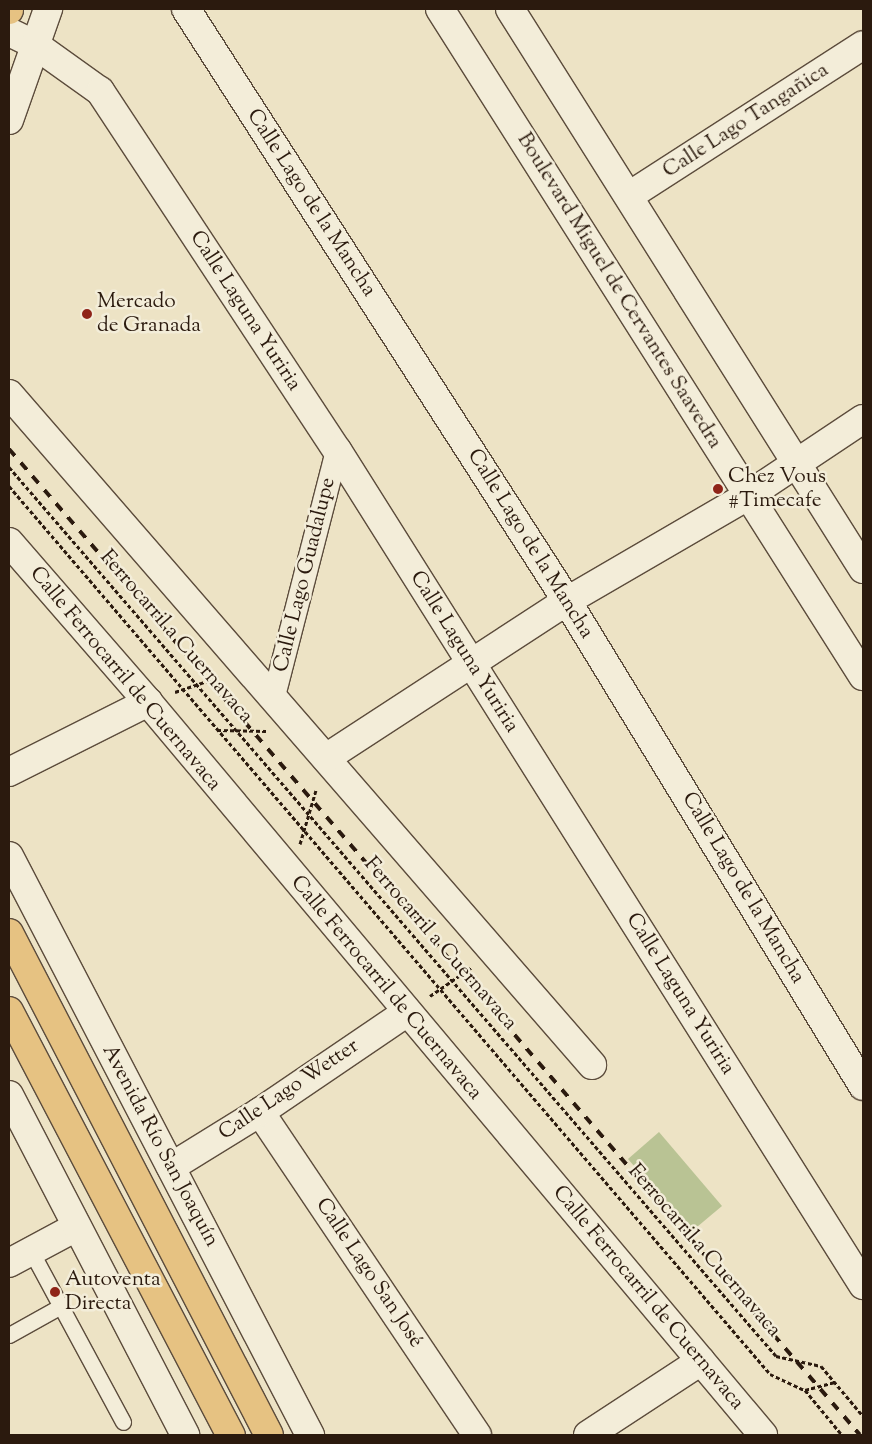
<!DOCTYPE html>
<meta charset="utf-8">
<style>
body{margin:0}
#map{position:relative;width:872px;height:1444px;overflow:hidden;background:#ede3c5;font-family:"Sorts Mill Goudy",serif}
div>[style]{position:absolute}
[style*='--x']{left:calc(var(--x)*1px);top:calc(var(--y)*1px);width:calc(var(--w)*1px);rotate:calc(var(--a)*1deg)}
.green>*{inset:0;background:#b9c394}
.path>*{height:3px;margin-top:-1.5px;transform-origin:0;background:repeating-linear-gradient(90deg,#2b1a0e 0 4px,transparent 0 6.5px)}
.roads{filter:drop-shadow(1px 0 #5c4c3c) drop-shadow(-1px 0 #5c4c3c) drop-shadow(0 1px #5c4c3c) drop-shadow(0 -1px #5c4c3c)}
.service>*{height:15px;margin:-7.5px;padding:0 7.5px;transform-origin:7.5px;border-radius:7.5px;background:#f3edd9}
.pedestrian>*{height:22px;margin:-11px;padding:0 11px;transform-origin:11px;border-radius:11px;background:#f3edd9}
.minor>*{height:28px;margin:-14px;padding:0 14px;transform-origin:14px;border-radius:14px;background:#f3edd9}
.tertiary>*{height:28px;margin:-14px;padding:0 14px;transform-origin:14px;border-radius:14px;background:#f3edd9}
.secondary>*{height:28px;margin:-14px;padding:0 14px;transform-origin:14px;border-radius:14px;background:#f3edd9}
.motorway>*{height:28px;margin:-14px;padding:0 14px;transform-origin:14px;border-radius:14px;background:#e6c282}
.rail>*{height:4px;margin-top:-2px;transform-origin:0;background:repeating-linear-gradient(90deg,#2b1a0e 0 9px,transparent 0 18px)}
.dots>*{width:14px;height:14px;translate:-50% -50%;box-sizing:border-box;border:2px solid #f3edd9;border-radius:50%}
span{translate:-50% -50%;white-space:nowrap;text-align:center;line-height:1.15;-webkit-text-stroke:5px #f3edd9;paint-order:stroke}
.street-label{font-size:21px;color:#2b1a0e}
.poi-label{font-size:21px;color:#2b1a0e}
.left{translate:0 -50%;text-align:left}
.frame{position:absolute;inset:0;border:10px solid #2b1a0e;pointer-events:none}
</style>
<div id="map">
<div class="green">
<i style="clip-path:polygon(659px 1132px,722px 1206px,691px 1232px,628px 1159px)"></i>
</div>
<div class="path">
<i style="--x:9;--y:467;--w:1174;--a:49.21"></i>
<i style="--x:776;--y:1356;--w:46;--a:12.5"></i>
<i style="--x:821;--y:1366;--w:65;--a:50"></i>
<i style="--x:9;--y:486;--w:1169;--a:49.4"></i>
<i style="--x:770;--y:1374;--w:38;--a:25"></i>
<i style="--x:805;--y:1390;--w:58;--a:50.6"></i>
<i style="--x:175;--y:692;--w:46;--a:-18.8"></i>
<i style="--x:217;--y:730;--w:49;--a:1.2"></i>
<i style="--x:300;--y:844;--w:56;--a:-73.5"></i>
<i style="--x:430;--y:996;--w:51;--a:-34.6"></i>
<i style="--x:805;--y:1390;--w:31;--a:-15"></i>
</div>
<div class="roads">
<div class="service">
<i style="--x:31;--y:1251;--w:194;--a:61.7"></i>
<i style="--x:9;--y:1335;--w:60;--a:-29.1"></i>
</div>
<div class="pedestrian">
<i style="--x:273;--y:700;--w:258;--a:-75.6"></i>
</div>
<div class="minor">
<i style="--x:186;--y:9;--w:704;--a:57.24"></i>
<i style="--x:567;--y:601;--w:568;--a:58.6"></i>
<i style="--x:34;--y:44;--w:81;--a:35.5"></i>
<i style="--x:100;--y:91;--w:430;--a:56.6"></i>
<i style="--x:337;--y:450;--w:987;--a:57.79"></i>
<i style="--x:629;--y:196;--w:278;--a:-32.8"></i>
<i style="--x:9;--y:394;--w:889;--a:49.01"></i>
<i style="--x:326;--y:758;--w:288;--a:-33.1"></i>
<i style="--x:567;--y:601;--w:211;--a:-30.2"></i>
<i style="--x:749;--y:495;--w:137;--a:-33.7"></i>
<i style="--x:9;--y:772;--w:156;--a:-26.7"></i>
<i style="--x:260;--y:1112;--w:389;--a:56.1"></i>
<i style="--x:171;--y:1167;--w:105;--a:-31.7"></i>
<i style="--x:260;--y:1112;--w:178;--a:-34.2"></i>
<i style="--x:9;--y:1263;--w:76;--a:-28.2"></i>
<i style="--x:588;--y:1435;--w:135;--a:-33.2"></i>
</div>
<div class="tertiary">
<i style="--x:9;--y:542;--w:212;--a:49"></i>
<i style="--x:148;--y:702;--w:957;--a:50"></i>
</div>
<div class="secondary">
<i style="--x:440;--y:9;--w:790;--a:57.62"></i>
<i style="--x:510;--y:9;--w:662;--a:57.77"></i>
<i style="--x:9;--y:32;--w:28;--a:26"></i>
<i style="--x:9;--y:120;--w:118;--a:-70.6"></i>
<i style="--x:9;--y:856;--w:653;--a:62.53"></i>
<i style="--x:9;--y:1095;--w:383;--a:62.6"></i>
</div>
<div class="motorway">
<i style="--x:9;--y:10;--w:1;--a:-90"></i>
<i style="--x:9;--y:933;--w:565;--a:62.62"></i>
<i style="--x:9;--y:1011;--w:479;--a:62.4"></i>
</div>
</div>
<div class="rail">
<i style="--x:9;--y:449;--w:1302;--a:49.2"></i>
</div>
<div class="dots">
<i style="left:87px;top:314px;background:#8f2418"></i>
<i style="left:718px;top:489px;background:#8f2418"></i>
<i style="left:55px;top:1292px;background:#8f2418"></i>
</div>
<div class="street-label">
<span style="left:746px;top:121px;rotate:-33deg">Calle Lago Tangañica</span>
<span style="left:311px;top:203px;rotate:57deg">Calle Lago de la Mancha</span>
<span style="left:619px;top:291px;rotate:58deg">Boulevard Miguel de Cervantes Saavedra</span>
<span style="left:245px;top:311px;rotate:57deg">Calle Laguna Yuriria</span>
<span style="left:530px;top:544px;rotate:58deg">Calle Lago de la Mancha</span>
<span style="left:305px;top:575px;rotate:-76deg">Calle Lago Guadalupe</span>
<span style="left:176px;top:637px;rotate:49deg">Ferrocarril a Cuernavaca</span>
<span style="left:464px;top:652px;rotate:58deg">Calle Laguna Yuriria</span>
<span style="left:125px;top:679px;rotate:50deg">Calle Ferrocarril de Cuernavaca</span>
<span style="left:743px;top:888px;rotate:59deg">Calle Lago de la Mancha</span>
<span style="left:440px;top:944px;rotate:49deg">Ferrocarril a Cuernavaca</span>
<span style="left:386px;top:988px;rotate:50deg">Calle Ferrocarril de Cuernavaca</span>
<span style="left:680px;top:994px;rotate:58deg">Calle Laguna Yuriria</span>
<span style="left:289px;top:1090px;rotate:-34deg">Calle Lago Wetter</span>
<span style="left:160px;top:1146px;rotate:62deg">Avenida Río San Joaquín</span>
<span style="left:704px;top:1251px;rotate:49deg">Ferrocarril a Cuernavaca</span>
<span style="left:369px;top:1273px;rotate:56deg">Calle Lago San José</span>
<span style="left:648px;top:1298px;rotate:50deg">Calle Ferrocarril de Cuernavaca</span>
</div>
<div class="poi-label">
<span class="left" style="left:97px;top:314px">Mercado<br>de Granada</span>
<span class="left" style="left:728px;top:489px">Chez Vous<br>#Timecafe</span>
<span class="left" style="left:65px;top:1292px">Autoventa<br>Directa</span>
</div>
<div class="frame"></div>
</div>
